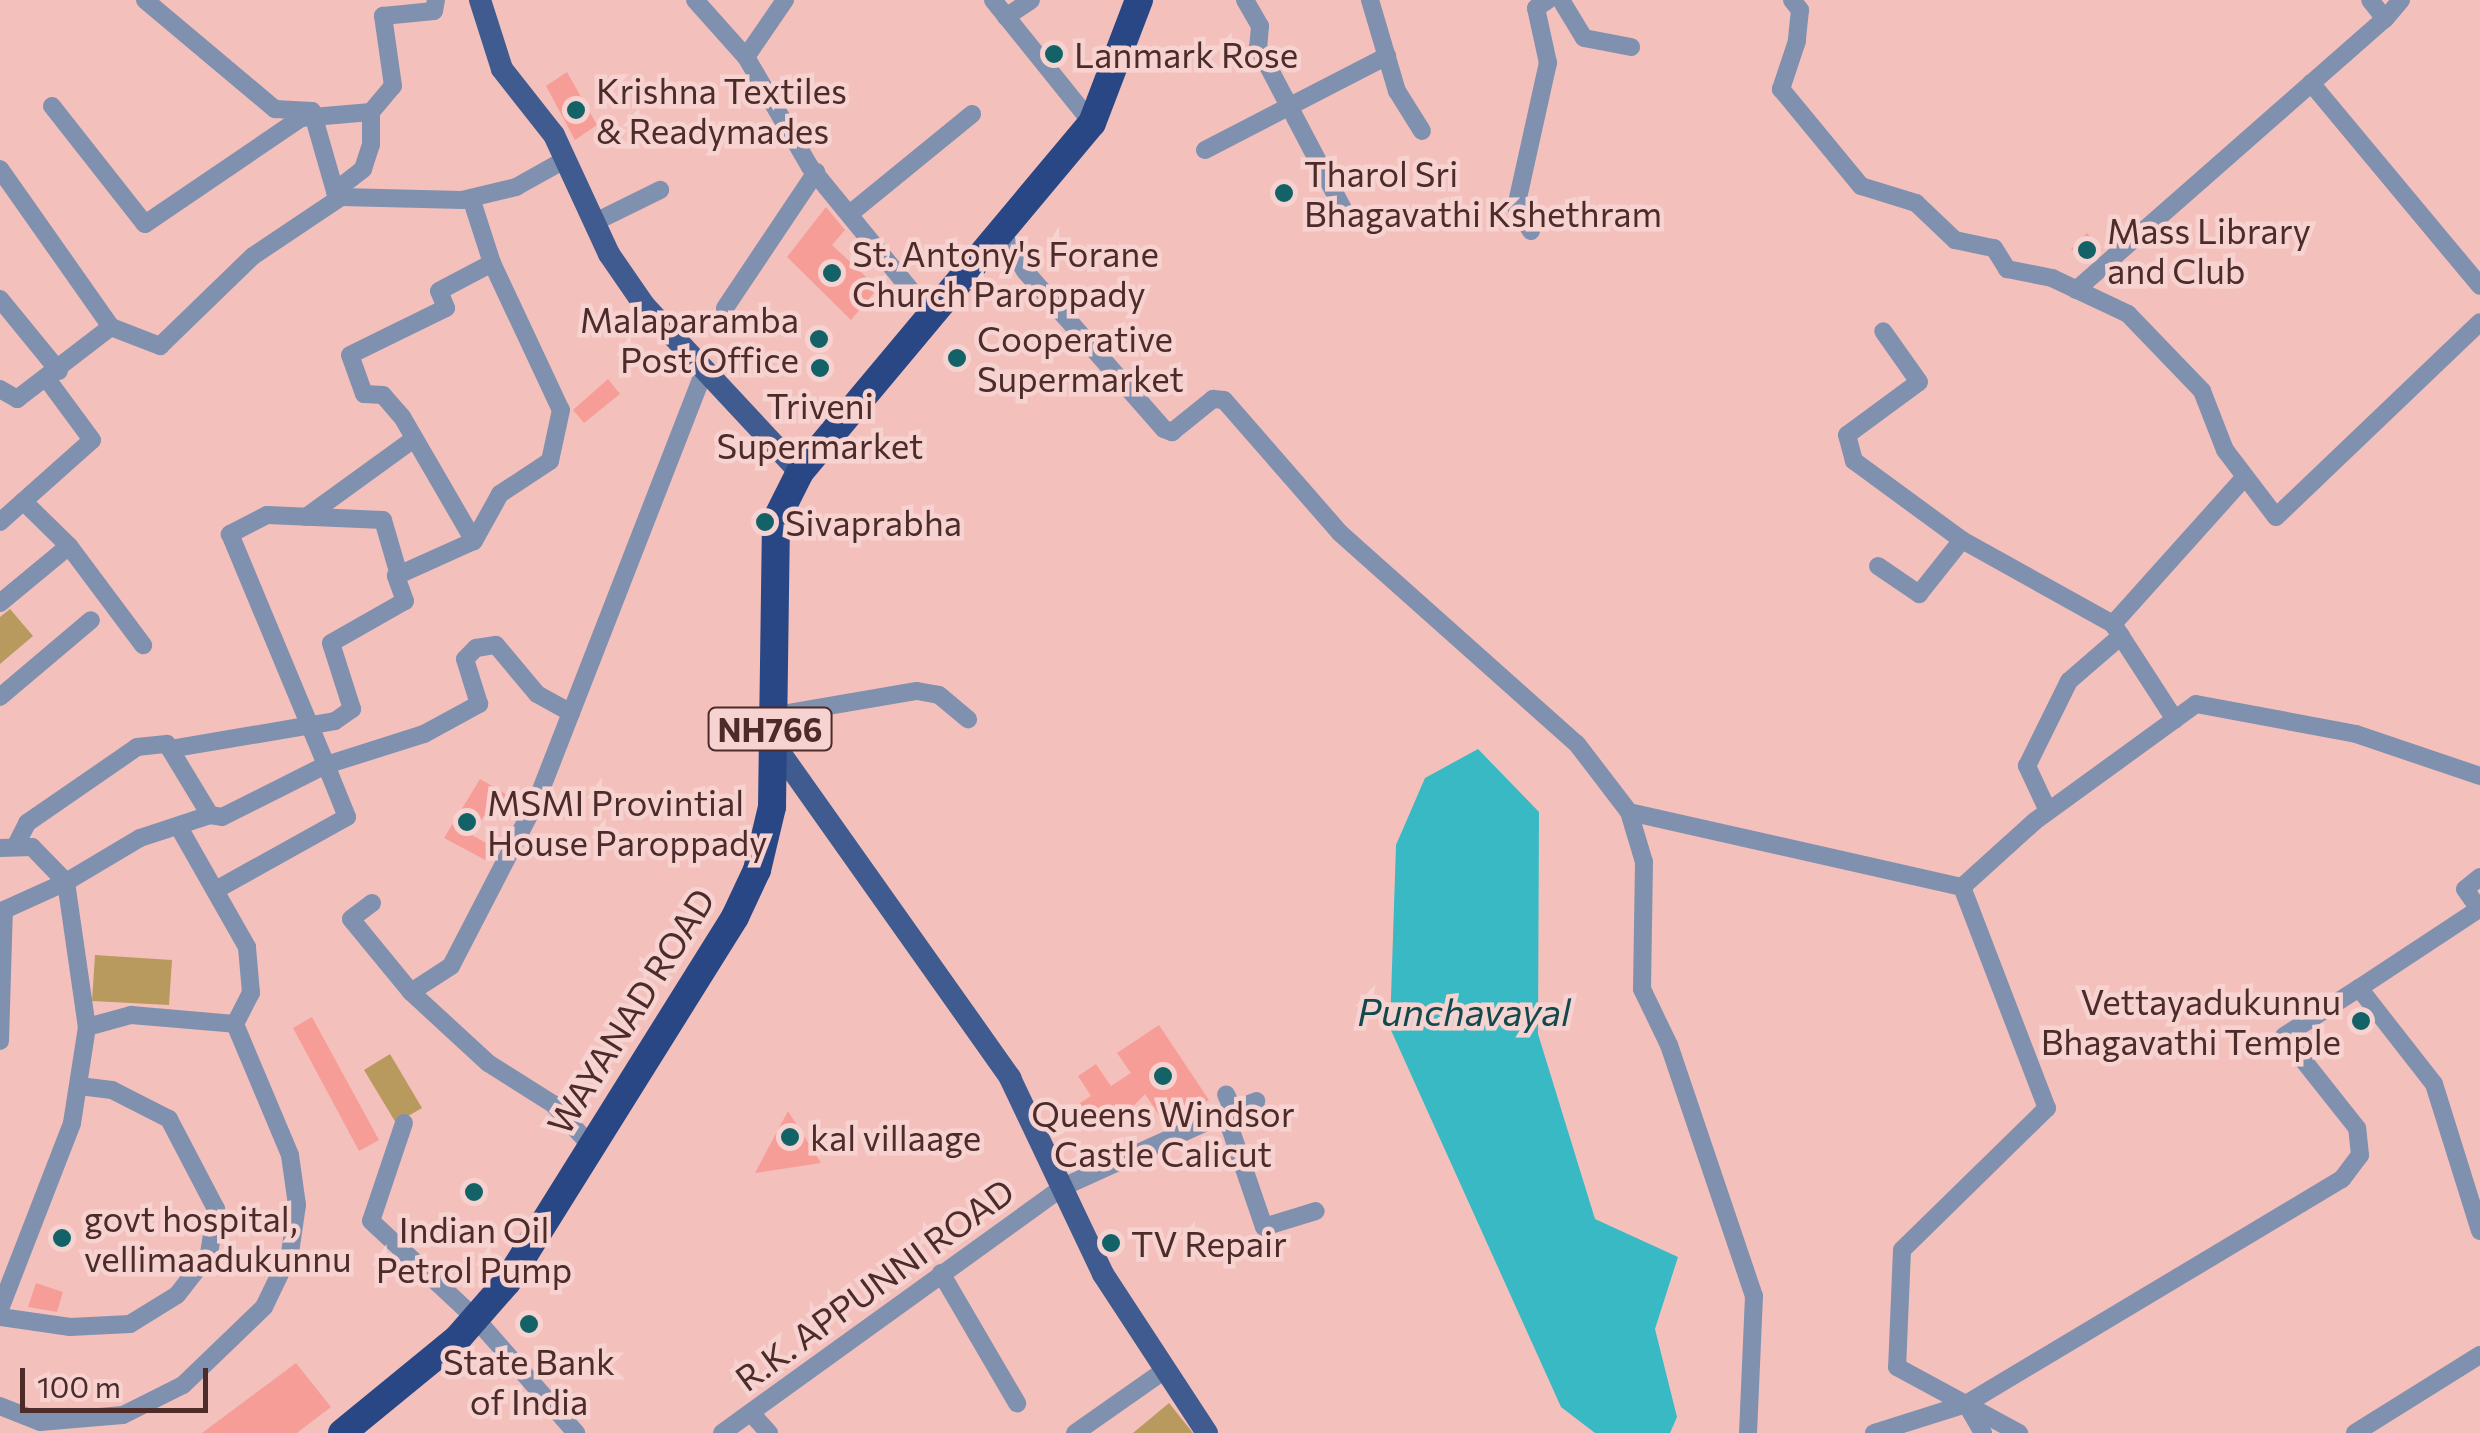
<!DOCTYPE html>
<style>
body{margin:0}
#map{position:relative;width:2480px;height:1433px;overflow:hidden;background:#f4c0bc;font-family:Commissioner,sans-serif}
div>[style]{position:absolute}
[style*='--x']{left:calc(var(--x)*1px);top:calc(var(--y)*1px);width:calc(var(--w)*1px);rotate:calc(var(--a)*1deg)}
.green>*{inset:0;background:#b99a5e}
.water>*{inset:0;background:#39b9c4}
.building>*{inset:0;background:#f79d98}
.minor>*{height:18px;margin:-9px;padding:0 9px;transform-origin:9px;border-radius:9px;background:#8091af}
.major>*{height:22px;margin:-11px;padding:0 11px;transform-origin:11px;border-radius:11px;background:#405b90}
.highway>*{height:28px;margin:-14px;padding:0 14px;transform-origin:14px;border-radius:14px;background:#294784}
.dots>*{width:28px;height:28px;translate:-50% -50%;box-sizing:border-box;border:5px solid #f6d2d0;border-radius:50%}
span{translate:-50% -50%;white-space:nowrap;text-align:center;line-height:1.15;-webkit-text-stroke:9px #f6d2d0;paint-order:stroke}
.shield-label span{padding:2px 8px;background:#f6d2d0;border:2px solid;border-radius:8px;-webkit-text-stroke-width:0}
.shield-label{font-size:32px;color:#4d2b29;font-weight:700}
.poi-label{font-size:35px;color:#4d2b29}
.left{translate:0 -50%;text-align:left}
.right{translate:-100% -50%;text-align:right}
.street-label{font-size:35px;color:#4d2b29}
.water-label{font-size:38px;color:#12494d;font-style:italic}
.scale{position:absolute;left:20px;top:1368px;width:188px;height:45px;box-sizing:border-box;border:5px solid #4d2b29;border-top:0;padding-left:12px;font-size:30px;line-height:35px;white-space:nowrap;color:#4d2b29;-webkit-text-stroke:8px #f6d2d0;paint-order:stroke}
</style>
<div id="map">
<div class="green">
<i style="clip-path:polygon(10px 609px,33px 636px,0 664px,0 617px)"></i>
<i style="clip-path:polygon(95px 955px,172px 960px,169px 1005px,92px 1001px)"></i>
<i style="clip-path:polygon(390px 1054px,422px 1108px,396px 1123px,364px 1070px)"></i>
<i style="clip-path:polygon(1169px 1403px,1193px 1433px,1133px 1433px)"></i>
</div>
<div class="water">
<i style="clip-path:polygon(1478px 749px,1539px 812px,1538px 1034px,1595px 1219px,1678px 1257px,1655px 1329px,1677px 1417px,1670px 1433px,1595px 1433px,1561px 1407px,1390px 1028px,1396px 845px,1425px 778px)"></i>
</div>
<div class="building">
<i style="clip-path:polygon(567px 72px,597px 125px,575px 140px,546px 86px)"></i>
<i style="clip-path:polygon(826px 207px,845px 230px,832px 245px,878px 288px,851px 320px,787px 257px)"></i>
<i style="clip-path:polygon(2087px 233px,2102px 250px,2087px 264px,2071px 249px)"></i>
<i style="clip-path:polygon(608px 379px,620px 394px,584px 423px,573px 410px)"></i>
<i style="clip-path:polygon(480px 779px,521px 803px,513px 818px,491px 805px,472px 835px,495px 848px,487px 861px,444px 838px)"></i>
<i style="clip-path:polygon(312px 1017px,379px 1140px,359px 1151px,293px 1028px)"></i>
<i style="clip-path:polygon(1159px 1025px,1209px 1100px,1166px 1126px,1145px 1094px,1116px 1124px,1108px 1112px,1092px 1123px,1080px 1103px,1091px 1096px,1078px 1076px,1096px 1064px,1111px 1086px,1131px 1073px,1117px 1053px)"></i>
<i style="clip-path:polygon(788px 1111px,821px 1163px,755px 1173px)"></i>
<i style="clip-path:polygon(36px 1283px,63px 1292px,57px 1312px,28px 1307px)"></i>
<i style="clip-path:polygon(296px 1363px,331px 1407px,297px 1433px,202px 1433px)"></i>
</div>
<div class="minor">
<i style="--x:145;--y:0;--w:170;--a:40"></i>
<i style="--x:275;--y:109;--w:37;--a:3"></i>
<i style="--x:312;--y:111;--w:83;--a:74"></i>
<i style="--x:695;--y:0;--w:76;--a:48.2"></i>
<i style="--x:785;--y:0;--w:69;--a:124.4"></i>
<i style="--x:746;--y:57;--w:127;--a:59.8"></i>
<i style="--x:810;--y:167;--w:186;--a:50.7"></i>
<i style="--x:993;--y:0;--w:158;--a:51.2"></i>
<i style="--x:1245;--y:0;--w:30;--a:60"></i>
<i style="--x:1260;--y:26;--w:21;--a:95"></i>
<i style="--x:1258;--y:47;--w:183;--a:62.3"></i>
<i style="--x:1370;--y:0;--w:95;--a:73.5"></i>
<i style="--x:1397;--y:91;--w:47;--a:58"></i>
<i style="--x:1561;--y:0;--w:44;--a:58.8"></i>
<i style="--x:1584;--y:38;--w:48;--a:10.8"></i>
<i style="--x:1792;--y:0;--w:13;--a:51"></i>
<i style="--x:1800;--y:10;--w:31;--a:96"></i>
<i style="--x:1797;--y:41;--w:51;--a:108.4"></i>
<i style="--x:1781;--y:89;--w:126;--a:50.5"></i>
<i style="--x:1861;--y:186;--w:58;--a:17.2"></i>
<i style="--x:1916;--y:203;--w:54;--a:43.5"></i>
<i style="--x:1955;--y:240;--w:40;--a:12"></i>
<i style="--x:1994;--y:248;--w:25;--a:58"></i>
<i style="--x:2007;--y:269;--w:46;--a:11.3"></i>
<i style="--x:2052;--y:278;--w:84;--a:25.3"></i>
<i style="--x:2128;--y:314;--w:107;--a:46.1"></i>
<i style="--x:2202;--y:391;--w:63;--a:68.7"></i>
<i style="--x:2225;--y:450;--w:84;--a:52.7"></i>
<i style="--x:2276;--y:517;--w:282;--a:-43.7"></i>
<i style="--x:1006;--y:17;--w:30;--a:-34"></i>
<i style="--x:2385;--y:19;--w:25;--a:-50"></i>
<i style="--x:2311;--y:83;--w:264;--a:50.2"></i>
<i style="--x:52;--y:106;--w:150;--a:51.8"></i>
<i style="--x:145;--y:224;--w:189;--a:-34.2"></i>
<i style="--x:301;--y:118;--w:70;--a:-4.9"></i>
<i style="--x:1205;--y:150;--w:205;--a:-27.3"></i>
<i style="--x:0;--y:169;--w:193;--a:54.9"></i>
<i style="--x:341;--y:196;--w:8;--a:-140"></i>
<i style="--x:335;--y:191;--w:36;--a:-38"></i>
<i style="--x:363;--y:169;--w:25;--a:-72"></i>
<i style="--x:371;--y:145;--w:33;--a:-90"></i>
<i style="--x:371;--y:112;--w:34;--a:-50"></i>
<i style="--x:393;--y:86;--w:71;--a:-98.1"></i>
<i style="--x:383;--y:16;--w:51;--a:-5.6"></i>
<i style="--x:434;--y:11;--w:11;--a:-80"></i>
<i style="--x:471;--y:198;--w:68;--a:72.1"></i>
<i style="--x:492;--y:263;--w:162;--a:64.9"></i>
<i style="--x:561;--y:410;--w:52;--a:102.2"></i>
<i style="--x:550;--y:461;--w:60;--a:146.6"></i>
<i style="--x:500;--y:494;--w:54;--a:119"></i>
<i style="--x:852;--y:212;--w:155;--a:-39.2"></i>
<i style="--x:593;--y:223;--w:75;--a:-26.2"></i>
<i style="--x:1531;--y:231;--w:28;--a:-122"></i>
<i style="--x:1516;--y:207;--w:148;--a:-77.5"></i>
<i style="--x:1548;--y:63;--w:56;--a:-102.3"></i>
<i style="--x:1536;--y:8;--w:14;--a:-34"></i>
<i style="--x:1002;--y:232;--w:45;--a:59.5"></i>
<i style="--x:1025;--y:271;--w:210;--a:48.7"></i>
<i style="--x:1164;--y:429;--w:9;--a:21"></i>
<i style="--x:1172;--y:432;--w:53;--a:-38.8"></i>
<i style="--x:1213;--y:399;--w:11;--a:5"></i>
<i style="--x:1224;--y:400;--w:176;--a:48.9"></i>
<i style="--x:1340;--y:533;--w:317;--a:41.7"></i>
<i style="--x:1577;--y:744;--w:86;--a:52.6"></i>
<i style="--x:1629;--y:812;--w:52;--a:73.3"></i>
<i style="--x:1644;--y:862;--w:127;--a:90.9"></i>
<i style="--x:1642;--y:989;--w:62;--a:64.3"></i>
<i style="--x:1669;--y:1045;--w:265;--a:71.3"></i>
<i style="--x:1754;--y:1296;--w:137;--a:92.5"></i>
<i style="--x:2076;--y:290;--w:411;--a:-41.3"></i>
<i style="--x:2385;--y:19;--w:24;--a:-128"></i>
<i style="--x:0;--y:299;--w:93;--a:50.7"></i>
<i style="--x:725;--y:308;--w:164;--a:-56.2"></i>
<i style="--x:0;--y:389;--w:20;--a:30"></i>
<i style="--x:17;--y:399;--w:118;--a:-37.5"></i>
<i style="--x:111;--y:327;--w:53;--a:21.2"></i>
<i style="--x:160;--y:346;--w:129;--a:-44.1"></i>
<i style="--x:253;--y:256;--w:106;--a:-33.8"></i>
<i style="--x:341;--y:197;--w:121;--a:1.4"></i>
<i style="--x:462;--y:200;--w:56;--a:-13.5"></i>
<i style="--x:516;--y:187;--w:51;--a:-29.1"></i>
<i style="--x:306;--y:517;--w:130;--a:-35.9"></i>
<i style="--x:0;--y:522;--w:123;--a:-41.7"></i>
<i style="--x:92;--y:440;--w:76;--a:-126.4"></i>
<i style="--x:1962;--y:540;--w:173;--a:29.1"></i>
<i style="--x:2113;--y:624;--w:114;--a:57.1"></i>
<i style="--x:69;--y:546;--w:124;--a:53.2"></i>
<i style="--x:1878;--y:566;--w:50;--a:34.3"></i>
<i style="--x:1919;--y:594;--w:69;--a:-51.5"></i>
<i style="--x:1962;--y:540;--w:134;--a:-143.8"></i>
<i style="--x:1854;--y:461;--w:27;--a:-105"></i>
<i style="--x:1847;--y:435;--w:89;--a:-36.4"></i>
<i style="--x:1919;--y:382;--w:62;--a:-125.2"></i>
<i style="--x:399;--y:575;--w:57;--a:-106.2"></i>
<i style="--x:383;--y:520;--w:116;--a:-177.5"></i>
<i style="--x:267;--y:515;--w:42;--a:152.8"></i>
<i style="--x:230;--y:534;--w:250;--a:67.4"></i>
<i style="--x:326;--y:765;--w:103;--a:-17.6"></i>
<i style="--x:424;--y:734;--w:63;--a:-28.6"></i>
<i style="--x:479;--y:704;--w:47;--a:-107.3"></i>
<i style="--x:465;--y:659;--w:16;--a:-45"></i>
<i style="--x:476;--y:648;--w:20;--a:-9"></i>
<i style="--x:496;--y:645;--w:64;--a:50.1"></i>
<i style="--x:537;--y:694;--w:39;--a:29"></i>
<i style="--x:0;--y:603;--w:89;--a:-39.6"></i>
<i style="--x:69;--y:546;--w:64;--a:-135.6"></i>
<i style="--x:2113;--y:624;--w:195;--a:-48.1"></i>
<i style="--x:0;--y:697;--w:119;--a:-40.2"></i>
<i style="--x:770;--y:716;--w:149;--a:-9.7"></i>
<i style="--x:917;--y:691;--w:22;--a:10"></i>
<i style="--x:939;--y:695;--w:38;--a:40"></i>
<i style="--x:170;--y:749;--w:167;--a:-9.6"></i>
<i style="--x:335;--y:721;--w:21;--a:-35"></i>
<i style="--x:352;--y:709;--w:69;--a:-107.7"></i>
<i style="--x:331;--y:643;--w:85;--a:-29.6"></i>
<i style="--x:405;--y:601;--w:27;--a:-110"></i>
<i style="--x:396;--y:576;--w:85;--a:-24.2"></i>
<i style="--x:474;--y:541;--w:143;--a:-120.1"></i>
<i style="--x:402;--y:417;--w:29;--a:-131"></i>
<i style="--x:383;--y:395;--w:19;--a:-177"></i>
<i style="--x:364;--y:394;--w:41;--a:-109.7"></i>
<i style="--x:350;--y:355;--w:107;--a:-26.1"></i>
<i style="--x:446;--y:308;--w:18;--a:-112"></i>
<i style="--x:439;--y:291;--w:60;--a:-27.8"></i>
<i style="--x:2048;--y:811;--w:50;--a:-115"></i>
<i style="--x:2027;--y:766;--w:95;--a:-63.7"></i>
<i style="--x:2069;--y:681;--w:69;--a:-40.9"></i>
<i style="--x:1629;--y:812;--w:341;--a:12.7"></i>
<i style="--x:1962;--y:887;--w:237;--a:69"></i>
<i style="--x:2047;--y:1108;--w:203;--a:135.6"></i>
<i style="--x:1902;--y:1250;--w:117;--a:92.4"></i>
<i style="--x:1897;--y:1367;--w:139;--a:28.4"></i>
<i style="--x:16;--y:845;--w:25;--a:-63"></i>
<i style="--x:27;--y:823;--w:134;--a:-34.6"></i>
<i style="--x:137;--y:747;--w:30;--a:-6"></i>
<i style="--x:167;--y:744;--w:83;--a:58.8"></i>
<i style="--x:210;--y:815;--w:12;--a:9"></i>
<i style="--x:222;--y:817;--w:116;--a:-26.6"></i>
<i style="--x:326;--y:765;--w:56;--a:68"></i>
<i style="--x:347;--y:817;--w:150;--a:150.9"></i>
<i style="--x:0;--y:848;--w:32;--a:-2"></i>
<i style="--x:32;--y:847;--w:49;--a:45.8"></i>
<i style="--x:66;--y:882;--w:86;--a:-30.7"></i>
<i style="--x:140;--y:838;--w:74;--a:-18.2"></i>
<i style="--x:2480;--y:877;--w:19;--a:141"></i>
<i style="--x:2465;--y:889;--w:24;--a:55"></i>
<i style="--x:2479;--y:909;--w:144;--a:146.6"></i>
<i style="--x:2359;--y:988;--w:122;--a:52"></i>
<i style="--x:2434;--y:1084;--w:154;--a:72.6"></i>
<i style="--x:1962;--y:887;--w:98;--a:-42.1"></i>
<i style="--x:2035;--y:821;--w:199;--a:-36"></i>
<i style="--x:2196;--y:704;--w:163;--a:10.6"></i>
<i style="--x:2356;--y:734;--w:131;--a:18.7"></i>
<i style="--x:372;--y:903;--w:26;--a:143"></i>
<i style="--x:351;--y:919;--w:94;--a:50.6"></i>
<i style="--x:411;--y:992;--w:105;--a:42.7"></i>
<i style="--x:488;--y:1063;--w:77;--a:32.2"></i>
<i style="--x:553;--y:1104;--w:55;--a:47.9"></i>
<i style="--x:411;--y:992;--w:48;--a:-33"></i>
<i style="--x:451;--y:966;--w:187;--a:-62.6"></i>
<i style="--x:537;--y:800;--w:462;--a:-68.7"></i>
<i style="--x:0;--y:1041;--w:131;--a:-88.3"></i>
<i style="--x:4;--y:910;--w:68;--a:-24.3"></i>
<i style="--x:66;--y:882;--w:147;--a:81.8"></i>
<i style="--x:1233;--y:1110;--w:25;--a:-21"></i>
<i style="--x:1225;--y:1113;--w:120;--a:71.1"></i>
<i style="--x:1264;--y:1227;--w:54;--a:-17.1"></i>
<i style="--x:404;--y:1123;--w:103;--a:108.6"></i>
<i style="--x:371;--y:1221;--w:144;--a:43"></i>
<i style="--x:476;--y:1319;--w:152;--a:48.7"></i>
<i style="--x:941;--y:1273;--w:151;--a:59.7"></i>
<i style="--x:0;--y:1309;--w:199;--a:-68.8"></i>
<i style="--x:72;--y:1123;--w:97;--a:-81.1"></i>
<i style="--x:87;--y:1027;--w:46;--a:-15.3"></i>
<i style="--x:131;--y:1015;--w:104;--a:4.9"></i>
<i style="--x:235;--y:1024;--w:35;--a:-63"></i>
<i style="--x:251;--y:993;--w:46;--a:-95"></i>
<i style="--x:247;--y:947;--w:136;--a:-119.6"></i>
<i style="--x:0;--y:1317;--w:71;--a:8.1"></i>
<i style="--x:70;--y:1327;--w:60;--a:-2.9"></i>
<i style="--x:130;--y:1324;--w:55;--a:-31.7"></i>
<i style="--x:177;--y:1295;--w:52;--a:-52"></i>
<i style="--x:209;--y:1254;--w:46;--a:-81.2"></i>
<i style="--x:216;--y:1209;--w:102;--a:-117.6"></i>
<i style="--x:169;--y:1119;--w:64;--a:-153"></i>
<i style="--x:112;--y:1090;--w:31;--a:-173"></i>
<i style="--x:0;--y:1406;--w:43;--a:21.8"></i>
<i style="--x:40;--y:1422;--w:83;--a:-4.8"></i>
<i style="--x:123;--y:1415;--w:67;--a:-26.6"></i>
<i style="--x:183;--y:1385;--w:112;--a:-43.9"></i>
<i style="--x:264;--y:1307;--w:60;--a:-64.3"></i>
<i style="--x:290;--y:1253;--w:49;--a:-81.7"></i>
<i style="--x:297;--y:1205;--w:50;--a:-98"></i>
<i style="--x:290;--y:1155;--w:142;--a:-112.8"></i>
<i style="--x:751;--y:1413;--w:27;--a:48"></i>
<i style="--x:722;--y:1433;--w:420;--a:-35.8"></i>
<i style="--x:1063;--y:1187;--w:187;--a:-24.4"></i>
<i style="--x:1233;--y:1110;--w:17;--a:-114"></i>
<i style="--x:1075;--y:1433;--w:110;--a:-35"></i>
<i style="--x:1874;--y:1433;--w:96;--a:-17.5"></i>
<i style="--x:1983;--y:1433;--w:34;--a:-120"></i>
<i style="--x:1966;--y:1404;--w:438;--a:-30.9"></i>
<i style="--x:2342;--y:1179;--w:30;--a:-53"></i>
<i style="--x:2360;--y:1155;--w:27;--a:-96"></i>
<i style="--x:2357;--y:1128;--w:117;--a:-128.4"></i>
<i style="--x:2284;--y:1036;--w:89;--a:-32.6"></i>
<i style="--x:2355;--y:1433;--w:147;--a:-32"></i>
</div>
<div class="major">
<i style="--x:480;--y:0;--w:72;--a:72.3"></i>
<i style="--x:502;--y:69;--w:84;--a:51.8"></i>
<i style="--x:554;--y:135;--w:131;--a:65.2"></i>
<i style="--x:609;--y:254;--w:62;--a:55.5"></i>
<i style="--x:644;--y:305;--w:229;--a:47"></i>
<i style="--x:769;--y:737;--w:418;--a:54.7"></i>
<i style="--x:1010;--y:1078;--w:217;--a:64.6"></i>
<i style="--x:1103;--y:1274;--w:190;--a:56.8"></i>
</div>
<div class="highway">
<i style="--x:342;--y:1433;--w:150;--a:-39.3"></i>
<i style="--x:458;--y:1338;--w:74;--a:-48.8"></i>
<i style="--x:507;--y:1282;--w:430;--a:-58"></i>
<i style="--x:735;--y:917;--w:52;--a:-64.9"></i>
<i style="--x:757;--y:870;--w:65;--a:-76.6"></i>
<i style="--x:772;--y:807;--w:287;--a:-89.2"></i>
<i style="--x:776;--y:520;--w:54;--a:-63.4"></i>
<i style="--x:800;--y:472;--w:455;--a:-50.1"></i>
<i style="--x:1092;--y:123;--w:132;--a:-69.1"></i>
</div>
<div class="dots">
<i style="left:1054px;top:54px;background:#126268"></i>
<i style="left:576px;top:110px;background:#126268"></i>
<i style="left:1284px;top:193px;background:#126268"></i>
<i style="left:2087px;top:250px;background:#126268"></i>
<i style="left:832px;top:273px;background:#126268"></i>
<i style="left:819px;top:339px;background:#126268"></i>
<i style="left:957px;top:358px;background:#126268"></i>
<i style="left:820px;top:368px;background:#126268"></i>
<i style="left:765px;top:522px;background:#126268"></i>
<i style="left:467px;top:822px;background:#126268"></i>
<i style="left:2361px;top:1021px;background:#126268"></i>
<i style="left:1163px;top:1076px;background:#126268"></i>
<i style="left:790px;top:1137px;background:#126268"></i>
<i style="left:474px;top:1192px;background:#126268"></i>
<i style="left:62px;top:1238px;background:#126268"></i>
<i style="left:1111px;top:1243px;background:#126268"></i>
<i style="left:529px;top:1324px;background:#126268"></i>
</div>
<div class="shield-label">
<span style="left:770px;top:729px">NH766</span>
</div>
<div class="poi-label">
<span class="left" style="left:1074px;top:54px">Lanmark Rose</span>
<span class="left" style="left:596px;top:110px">Krishna Textiles<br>&amp; Readymades</span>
<span class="left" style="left:1304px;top:193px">Tharol Sri<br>Bhagavathi Kshethram</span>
<span class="left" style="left:2107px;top:250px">Mass Library<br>and Club</span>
<span class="left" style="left:852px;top:273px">St. Antony's Forane<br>Church Paroppady</span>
<span class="right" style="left:799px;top:339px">Malaparamba<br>Post Office</span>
<span class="left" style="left:977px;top:358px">Cooperative<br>Supermarket</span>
<span style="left:820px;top:425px">Triveni<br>Supermarket</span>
<span class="left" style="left:785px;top:522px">Sivaprabha</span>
<span class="left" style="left:487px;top:822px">MSMI Provintial<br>House Paroppady</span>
<span class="right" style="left:2341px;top:1021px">Vettayadukunnu<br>Bhagavathi Temple</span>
<span style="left:1163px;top:1133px">Queens Windsor<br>Castle Calicut</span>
<span class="left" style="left:810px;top:1137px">kal villaage</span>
<span class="left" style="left:84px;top:1238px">govt hospital,<br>vellimaadukunnu</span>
<span style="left:474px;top:1249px">Indian Oil<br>Petrol Pump</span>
<span class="left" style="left:1131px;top:1243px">TV Repair</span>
<span style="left:529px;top:1381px">State Bank<br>of India</span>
</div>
<div class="street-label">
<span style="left:630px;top:1011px;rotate:-58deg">WAYANAD ROAD</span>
<span style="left:874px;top:1284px;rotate:-36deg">R.K. APPUNNI ROAD</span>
</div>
<div class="water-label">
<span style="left:1464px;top:1011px">Punchavayal</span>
</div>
<div class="scale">100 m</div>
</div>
